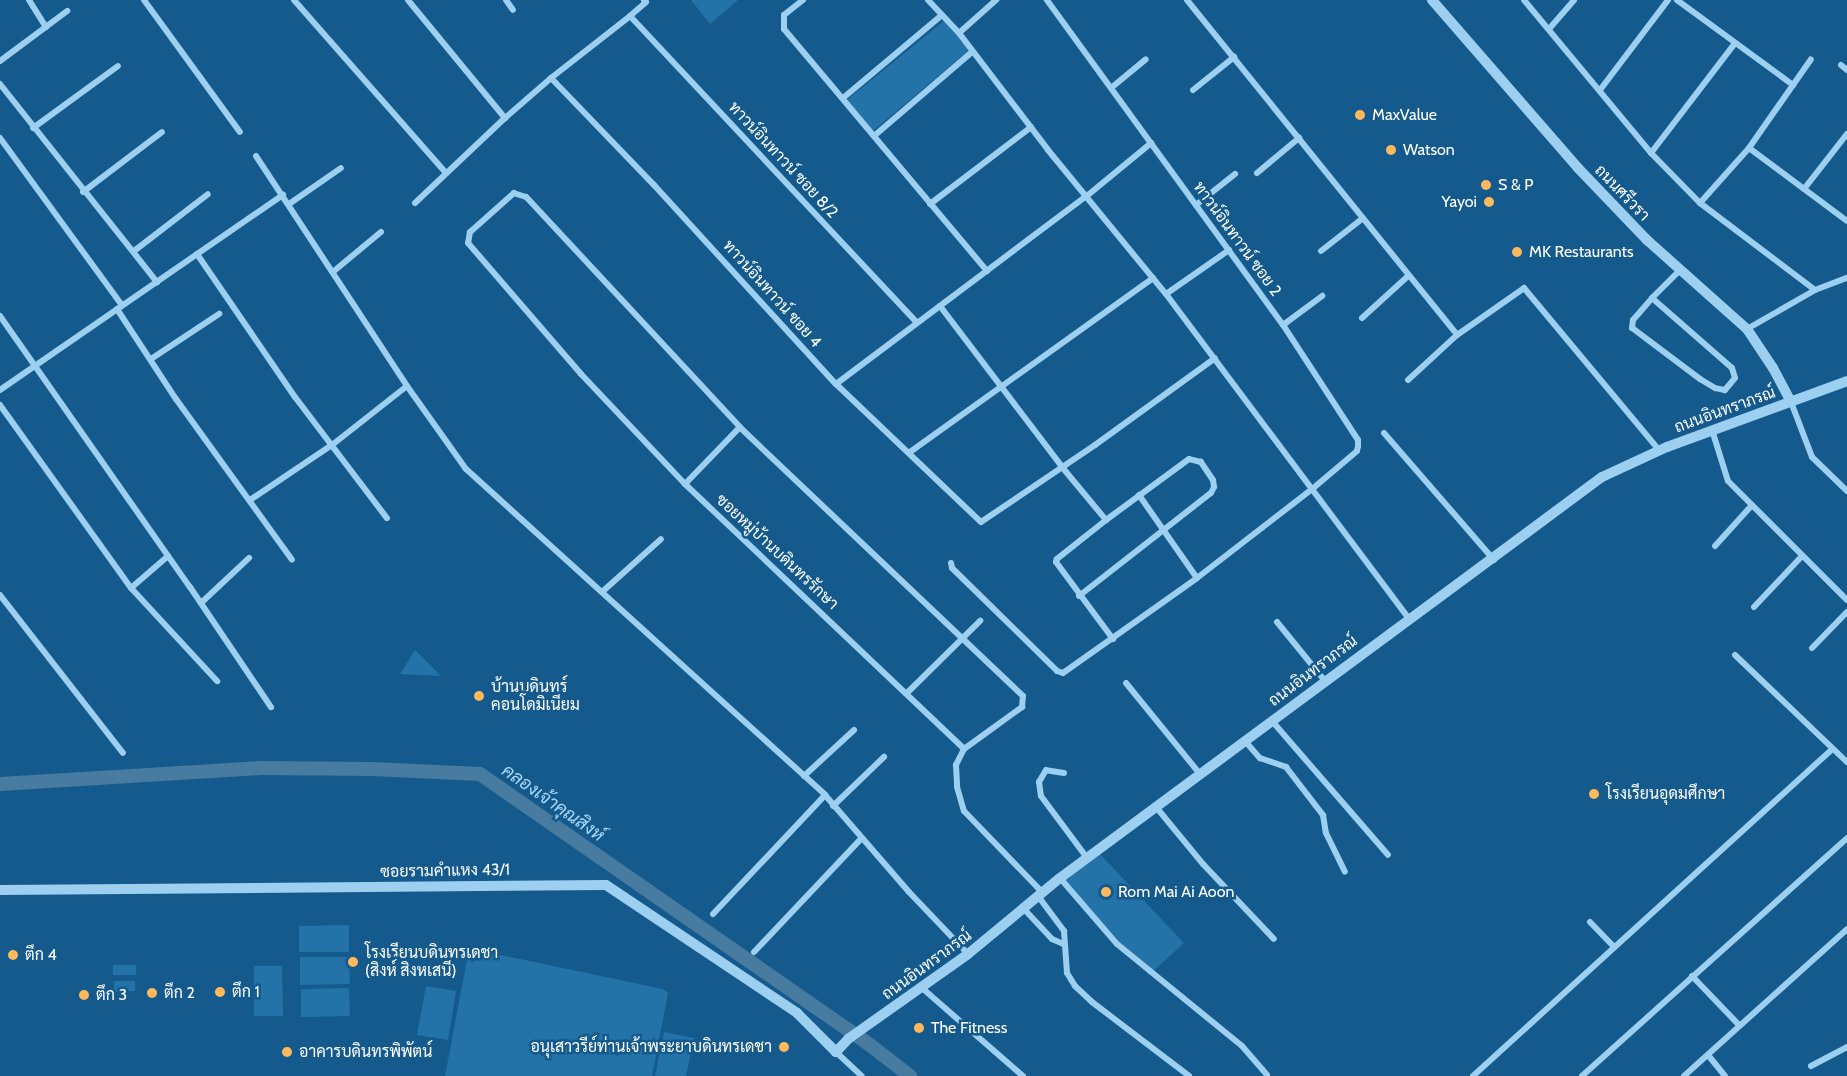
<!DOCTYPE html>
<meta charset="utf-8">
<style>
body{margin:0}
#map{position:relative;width:1847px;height:1076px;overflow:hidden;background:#145a8c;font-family:Cabin,Sarabun,sans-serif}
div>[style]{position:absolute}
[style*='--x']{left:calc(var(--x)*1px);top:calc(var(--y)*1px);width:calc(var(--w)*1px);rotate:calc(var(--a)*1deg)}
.green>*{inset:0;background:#2373a9}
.canal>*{height:14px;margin:-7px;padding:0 7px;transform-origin:7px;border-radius:7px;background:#487ba0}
.minor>*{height:6px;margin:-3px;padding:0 3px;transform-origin:3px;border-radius:3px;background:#9ccff0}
.tertiary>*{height:10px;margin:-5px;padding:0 5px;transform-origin:5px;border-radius:5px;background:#9ccff0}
.dots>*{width:16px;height:16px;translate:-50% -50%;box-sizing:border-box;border:3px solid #145a8c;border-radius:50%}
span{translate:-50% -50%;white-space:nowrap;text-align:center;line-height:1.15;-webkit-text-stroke:5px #145a8c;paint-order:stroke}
.poi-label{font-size:16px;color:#fff}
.left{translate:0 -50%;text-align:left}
.right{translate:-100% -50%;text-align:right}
.street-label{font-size:16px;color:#fff}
.water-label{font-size:18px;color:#a8d8f8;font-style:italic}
</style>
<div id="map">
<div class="green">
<i style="clip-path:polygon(691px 0,738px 0,710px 24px)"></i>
<i style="clip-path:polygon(945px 20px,969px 50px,873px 131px,847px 100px)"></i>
<i style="clip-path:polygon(415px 650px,441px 676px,400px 674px)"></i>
<i style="clip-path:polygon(1098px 852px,1184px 943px,1149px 975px,1060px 878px)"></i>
<i style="clip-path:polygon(349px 925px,349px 952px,299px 952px,299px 926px)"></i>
<i style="clip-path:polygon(471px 952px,486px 952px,663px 989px,668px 993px,652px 1076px,445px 1076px,468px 954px)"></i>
<i style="clip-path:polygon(300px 957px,349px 957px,350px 984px,300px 985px)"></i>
<i style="clip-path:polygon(113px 965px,136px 965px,136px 975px,113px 975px)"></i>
<i style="clip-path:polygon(254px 966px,282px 966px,283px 1016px,254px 1016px)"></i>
<i style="clip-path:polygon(114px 981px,135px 981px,135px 991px,114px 992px)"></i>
<i style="clip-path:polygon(426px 986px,456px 991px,448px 1040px,417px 1035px)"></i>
<i style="clip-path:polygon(349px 988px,350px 1016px,301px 1017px,301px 989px)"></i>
<i style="clip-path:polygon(664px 1032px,694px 1038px,686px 1076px,655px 1076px)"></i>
</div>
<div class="canal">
<i style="--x:0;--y:784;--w:259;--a:-3.5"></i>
<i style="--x:259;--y:768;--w:113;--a:0.5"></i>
<i style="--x:372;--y:769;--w:108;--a:2.7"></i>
<i style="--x:480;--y:774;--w:475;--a:34.8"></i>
<i style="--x:870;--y:1045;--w:51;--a:37.8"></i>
</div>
<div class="minor">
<i style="--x:29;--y:0;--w:32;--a:58"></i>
<i style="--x:144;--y:0;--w:163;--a:54"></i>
<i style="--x:294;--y:0;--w:229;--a:48.7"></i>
<i style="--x:408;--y:0;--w:153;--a:50.6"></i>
<i style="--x:506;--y:0;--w:12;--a:55"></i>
<i style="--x:803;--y:0;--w:24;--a:142"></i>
<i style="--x:784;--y:15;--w:14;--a:90"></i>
<i style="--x:784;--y:29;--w:316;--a:50"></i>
<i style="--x:928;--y:0;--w:45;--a:46.8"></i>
<i style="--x:959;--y:33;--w:147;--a:52.7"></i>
<i style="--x:1048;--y:150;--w:186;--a:50.7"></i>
<i style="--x:1166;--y:294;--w:407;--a:53.2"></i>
<i style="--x:1187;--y:0;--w:430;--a:51.1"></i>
<i style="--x:1524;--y:0;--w:199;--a:50.3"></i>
<i style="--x:1651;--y:153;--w:70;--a:45.6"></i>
<i style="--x:1700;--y:203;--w:144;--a:37.1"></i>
<i style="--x:1677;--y:0;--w:144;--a:36.2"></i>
<i style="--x:630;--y:16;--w:420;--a:46.9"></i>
<i style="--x:1549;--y:29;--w:38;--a:-49"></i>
<i style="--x:959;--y:33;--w:50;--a:-41.7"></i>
<i style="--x:0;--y:61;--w:84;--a:-36.7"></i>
<i style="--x:1841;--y:65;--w:8;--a:40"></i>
<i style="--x:551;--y:78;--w:149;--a:46.1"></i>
<i style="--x:654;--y:185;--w:270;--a:47.6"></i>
<i style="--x:836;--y:384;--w:200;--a:43.6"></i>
<i style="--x:981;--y:522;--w:138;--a:-34"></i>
<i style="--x:1095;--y:445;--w:148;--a:-35.9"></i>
<i style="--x:0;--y:84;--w:253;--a:51.6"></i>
<i style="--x:1111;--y:88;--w:45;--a:-39.6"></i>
<i style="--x:1193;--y:90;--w:53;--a:-38.8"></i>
<i style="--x:1600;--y:90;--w:113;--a:-52.9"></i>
<i style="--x:843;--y:98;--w:129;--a:-40"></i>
<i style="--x:33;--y:128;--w:105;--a:-36.1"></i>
<i style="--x:874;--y:136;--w:130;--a:-40.6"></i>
<i style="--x:0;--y:138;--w:207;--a:53.9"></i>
<i style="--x:1749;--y:148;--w:122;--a:36.7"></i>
<i style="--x:1651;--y:153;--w:138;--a:-52.6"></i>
<i style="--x:256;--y:156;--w:275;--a:56.7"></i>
<i style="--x:407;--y:386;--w:102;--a:54.6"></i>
<i style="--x:466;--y:469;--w:485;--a:42.2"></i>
<i style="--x:825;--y:795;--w:128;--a:49.1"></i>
<i style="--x:909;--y:892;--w:86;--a:46.4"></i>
<i style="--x:1257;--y:173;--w:55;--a:-39.8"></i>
<i style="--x:1804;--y:189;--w:70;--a:-52"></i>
<i style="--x:83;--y:192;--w:99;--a:-37.2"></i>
<i style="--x:415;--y:203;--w:124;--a:-43.4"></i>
<i style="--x:505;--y:118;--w:61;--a:-41"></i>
<i style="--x:551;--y:78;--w:100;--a:-38.1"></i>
<i style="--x:630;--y:16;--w:21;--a:-41"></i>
<i style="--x:646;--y:2;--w:3;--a:-135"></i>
<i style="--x:1700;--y:203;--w:74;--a:-48.3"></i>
<i style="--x:1749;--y:148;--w:108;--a:-55.1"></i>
<i style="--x:289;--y:204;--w:63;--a:-34.7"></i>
<i style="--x:930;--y:204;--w:127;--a:-37.3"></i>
<i style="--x:1196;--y:205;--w:50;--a:-38.5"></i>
<i style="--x:134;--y:251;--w:93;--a:-37.6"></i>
<i style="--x:1321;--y:251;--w:52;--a:-38"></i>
<i style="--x:197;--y:254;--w:173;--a:55.6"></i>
<i style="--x:295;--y:397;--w:152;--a:52.8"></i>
<i style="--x:334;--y:271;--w:61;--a:-39.7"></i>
<i style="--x:1166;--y:294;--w:77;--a:-34.9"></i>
<i style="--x:1652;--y:298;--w:106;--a:41.2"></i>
<i style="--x:1732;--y:368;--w:10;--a:73"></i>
<i style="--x:1735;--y:378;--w:16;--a:130"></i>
<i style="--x:1725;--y:390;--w:10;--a:-169"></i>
<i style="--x:1715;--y:388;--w:17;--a:-149"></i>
<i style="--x:1700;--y:379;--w:85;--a:-143.1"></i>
<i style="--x:1632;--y:328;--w:8;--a:-83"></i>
<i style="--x:1633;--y:320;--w:29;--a:-49"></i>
<i style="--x:1652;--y:298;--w:41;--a:-45"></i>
<i style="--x:940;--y:306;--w:202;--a:52.8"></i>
<i style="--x:1062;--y:467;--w:69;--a:50.3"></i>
<i style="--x:1106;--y:520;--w:63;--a:141.5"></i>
<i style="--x:1057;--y:559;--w:3;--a:108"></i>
<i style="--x:1056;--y:562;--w:96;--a:53.5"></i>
<i style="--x:117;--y:309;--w:108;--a:56.8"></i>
<i style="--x:176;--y:399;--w:198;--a:54.2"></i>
<i style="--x:0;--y:316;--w:331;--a:55"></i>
<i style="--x:190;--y:587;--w:145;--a:56"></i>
<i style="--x:1362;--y:318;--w:62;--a:-42.4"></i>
<i style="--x:1283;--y:325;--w:49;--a:-36.6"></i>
<i style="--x:1747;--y:329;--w:78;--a:-29.8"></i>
<i style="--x:1815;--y:290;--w:34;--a:-21"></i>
<i style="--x:151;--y:359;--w:82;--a:-33.5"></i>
<i style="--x:1408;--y:380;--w:67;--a:-42.6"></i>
<i style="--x:1457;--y:335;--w:82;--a:-35"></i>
<i style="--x:1524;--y:288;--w:212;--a:50.2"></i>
<i style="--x:836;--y:384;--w:315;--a:-36.9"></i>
<i style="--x:1088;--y:195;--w:82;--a:-39.5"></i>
<i style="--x:0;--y:390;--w:344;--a:-34.6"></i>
<i style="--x:1791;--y:402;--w:59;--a:69.1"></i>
<i style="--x:1812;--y:457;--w:49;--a:44.2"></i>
<i style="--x:0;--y:405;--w:225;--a:54.4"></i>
<i style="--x:131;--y:588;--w:127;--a:47.2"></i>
<i style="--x:1712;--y:430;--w:53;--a:72.6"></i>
<i style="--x:1728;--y:481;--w:168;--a:45"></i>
<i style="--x:1384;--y:433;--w:168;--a:49.1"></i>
<i style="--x:910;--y:452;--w:299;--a:-35.6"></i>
<i style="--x:685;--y:484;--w:79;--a:-46"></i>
<i style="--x:1139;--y:495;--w:101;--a:55.1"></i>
<i style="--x:250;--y:500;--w:99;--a:-33.9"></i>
<i style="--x:332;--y:445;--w:95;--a:-38.2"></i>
<i style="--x:1715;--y:546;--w:55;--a:-47.9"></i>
<i style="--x:951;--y:563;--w:5;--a:79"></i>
<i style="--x:952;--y:568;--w:147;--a:44.4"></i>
<i style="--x:1057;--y:671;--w:6;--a:18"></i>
<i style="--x:1063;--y:673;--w:164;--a:-35.3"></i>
<i style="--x:1197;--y:578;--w:144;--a:-37.7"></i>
<i style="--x:1311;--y:490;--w:60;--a:-40.3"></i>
<i style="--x:1357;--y:451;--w:5;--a:-79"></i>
<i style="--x:1358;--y:446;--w:6;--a:-90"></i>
<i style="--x:1358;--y:440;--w:137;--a:-123.1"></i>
<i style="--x:1283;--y:325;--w:402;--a:-126"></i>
<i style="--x:131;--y:588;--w:49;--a:-40.9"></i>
<i style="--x:602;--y:592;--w:79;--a:-41.9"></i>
<i style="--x:0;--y:595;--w:200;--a:52.1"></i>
<i style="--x:1079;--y:596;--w:167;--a:-38"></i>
<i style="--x:1211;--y:493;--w:7;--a:-63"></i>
<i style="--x:1214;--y:487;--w:7;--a:-98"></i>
<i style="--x:1213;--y:480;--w:22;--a:-124"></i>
<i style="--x:1201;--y:462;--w:12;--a:-166"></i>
<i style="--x:1189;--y:459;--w:103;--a:143.7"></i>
<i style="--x:201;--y:603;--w:66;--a:-43.2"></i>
<i style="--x:1754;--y:607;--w:70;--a:-46.7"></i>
<i style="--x:1277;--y:622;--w:76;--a:50.9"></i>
<i style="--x:1812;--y:648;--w:50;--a:-45.8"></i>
<i style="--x:1735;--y:655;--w:155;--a:43.7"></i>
<i style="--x:1126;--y:683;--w:117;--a:50.9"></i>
<i style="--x:907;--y:693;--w:103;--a:-44.6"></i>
<i style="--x:1272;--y:721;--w:177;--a:49.1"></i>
<i style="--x:1245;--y:741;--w:23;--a:49"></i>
<i style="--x:1260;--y:758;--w:28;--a:19"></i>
<i style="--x:1286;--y:767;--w:61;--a:52.4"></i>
<i style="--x:1323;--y:815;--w:18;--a:81"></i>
<i style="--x:1326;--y:833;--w:43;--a:64"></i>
<i style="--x:964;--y:749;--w:72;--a:-35.9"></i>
<i style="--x:1022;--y:707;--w:11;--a:-85"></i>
<i style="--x:1023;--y:696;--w:390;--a:-136.5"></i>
<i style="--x:740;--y:427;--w:314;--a:-132.9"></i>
<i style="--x:526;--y:197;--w:13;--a:-162"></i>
<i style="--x:514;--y:193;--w:59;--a:138.4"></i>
<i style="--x:470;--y:232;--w:11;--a:100"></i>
<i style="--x:468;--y:243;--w:173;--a:49.2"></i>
<i style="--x:581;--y:374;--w:151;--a:46.6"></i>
<i style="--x:685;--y:484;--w:385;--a:43.5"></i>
<i style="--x:964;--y:749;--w:18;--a:117"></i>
<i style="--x:956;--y:765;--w:22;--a:87"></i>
<i style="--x:957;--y:787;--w:25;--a:74"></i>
<i style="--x:964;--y:811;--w:114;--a:46.1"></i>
<i style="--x:1064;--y:773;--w:18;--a:-171"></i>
<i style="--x:1046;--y:770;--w:14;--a:120"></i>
<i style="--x:1039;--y:782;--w:14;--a:82"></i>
<i style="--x:1041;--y:796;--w:77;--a:53.4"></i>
<i style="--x:804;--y:776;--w:68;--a:-42.6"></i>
<i style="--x:833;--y:806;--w:71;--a:-43.9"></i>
<i style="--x:1156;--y:807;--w:74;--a:50.5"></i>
<i style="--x:1203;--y:864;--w:103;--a:46.6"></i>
<i style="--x:1060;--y:878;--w:87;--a:49.2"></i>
<i style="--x:1117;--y:944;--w:161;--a:39.2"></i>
<i style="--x:1242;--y:1046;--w:38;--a:49"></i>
<i style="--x:1038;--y:896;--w:44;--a:53.4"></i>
<i style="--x:1064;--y:931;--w:42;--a:85.9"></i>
<i style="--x:1067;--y:973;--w:15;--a:58"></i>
<i style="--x:1075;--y:986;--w:23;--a:43"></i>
<i style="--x:1092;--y:1002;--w:122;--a:37.3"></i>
<i style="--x:1024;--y:909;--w:41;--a:47"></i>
<i style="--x:1052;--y:939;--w:12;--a:24"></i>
<i style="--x:713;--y:914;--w:163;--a:-46.7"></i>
<i style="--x:1590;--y:922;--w:33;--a:46"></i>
<i style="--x:754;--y:952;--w:156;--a:-46.6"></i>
<i style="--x:1692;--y:976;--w:68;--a:46.2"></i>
<i style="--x:922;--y:988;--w:134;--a:41.1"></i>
<i style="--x:836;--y:1052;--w:35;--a:43"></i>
<i style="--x:1708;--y:1055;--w:27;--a:51"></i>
<i style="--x:1811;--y:1066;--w:41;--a:-27.8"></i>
<i style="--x:1473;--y:1076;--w:486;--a:-42.3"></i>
<i style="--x:1582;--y:1076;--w:356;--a:-41.9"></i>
<i style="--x:1684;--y:1076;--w:219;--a:-42"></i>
</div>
<div class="tertiary">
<i style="--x:1432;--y:0;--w:223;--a:49"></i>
<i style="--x:1578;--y:168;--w:100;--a:46.2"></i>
<i style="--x:1647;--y:240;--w:134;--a:41.7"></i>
<i style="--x:1747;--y:329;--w:47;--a:56.3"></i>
<i style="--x:1773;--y:368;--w:38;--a:62"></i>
<i style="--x:0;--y:890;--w:606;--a:-0.47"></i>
<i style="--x:606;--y:885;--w:230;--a:33.8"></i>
<i style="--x:797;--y:1013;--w:55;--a:45"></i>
<i style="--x:836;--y:1052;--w:18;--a:-47"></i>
<i style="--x:848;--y:1039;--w:147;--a:-35.3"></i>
<i style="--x:968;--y:954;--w:119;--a:-39.6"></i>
<i style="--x:1060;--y:878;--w:674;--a:-36.5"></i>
<i style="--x:1602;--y:477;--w:72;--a:-24.8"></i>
<i style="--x:1667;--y:447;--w:192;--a:-20.1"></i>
</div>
<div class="dots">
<i style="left:1360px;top:115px;background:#ffb85c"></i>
<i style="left:1391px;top:150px;background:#ffb85c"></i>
<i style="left:1486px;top:185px;background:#ffb85c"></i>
<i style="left:1489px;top:202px;background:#ffb85c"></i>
<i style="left:1517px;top:252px;background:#ffb85c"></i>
<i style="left:479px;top:696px;background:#ffb85c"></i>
<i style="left:1594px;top:794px;background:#ffb85c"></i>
<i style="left:1106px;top:892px;background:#ffb85c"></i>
<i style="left:13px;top:955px;background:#ffb85c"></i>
<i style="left:353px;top:962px;background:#ffb85c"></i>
<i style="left:220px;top:992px;background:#ffb85c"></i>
<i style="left:152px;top:993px;background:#ffb85c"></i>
<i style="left:84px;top:995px;background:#ffb85c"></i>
<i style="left:919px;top:1028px;background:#ffb85c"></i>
<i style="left:784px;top:1047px;background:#ffb85c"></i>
<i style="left:287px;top:1052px;background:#ffb85c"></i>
</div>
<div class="poi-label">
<span class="left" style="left:1372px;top:115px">MaxValue</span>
<span class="left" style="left:1403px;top:150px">Watson</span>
<span class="left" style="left:1498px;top:185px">S &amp; P</span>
<span class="right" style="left:1477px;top:202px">Yayoi</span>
<span class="left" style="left:1529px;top:252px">MK Restaurants</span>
<span class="left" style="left:491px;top:696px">บ้านบดินทร์<br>คอนโดมิเนียม</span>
<span class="left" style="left:1606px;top:794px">โรงเรียนอุดมศึกษา</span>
<span class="left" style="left:1118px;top:892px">Rom Mai Ai Aoon</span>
<span class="left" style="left:365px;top:962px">โรงเรียนบดินทรเดชา<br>(สิงห์ สิงหเสนี)</span>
<span class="left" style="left:25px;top:955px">ตึก 4</span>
<span class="left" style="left:232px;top:992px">ตึก 1</span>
<span class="left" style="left:164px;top:993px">ตึก 2</span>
<span class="left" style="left:96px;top:995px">ตึก 3</span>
<span class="left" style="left:931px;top:1028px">The Fitness</span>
<span class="right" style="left:772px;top:1047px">อนุเสาวรีย์ท่านเจ้าพระยาบดินทรเดชา</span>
<span class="left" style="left:299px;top:1052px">อาคารบดินทรพิพัตน์</span>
</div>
<div class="street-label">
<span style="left:783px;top:160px;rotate:47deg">ทาวน์อินทาวน์ ซอย 8/2</span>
<span style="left:1622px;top:193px;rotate:46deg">ถนนศรีวรา</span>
<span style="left:1237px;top:239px;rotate:54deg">ทาวน์อินทาวน์ ซอย 2</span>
<span style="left:772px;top:294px;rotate:48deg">ทาวน์อินทาวน์ ซอย 4</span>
<span style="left:1725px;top:410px;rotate:-20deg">ถนนอินทราภรณ์</span>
<span style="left:777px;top:552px;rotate:43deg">ซอยหมู่บ้านบดินทรรักษา</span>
<span style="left:1313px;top:671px;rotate:-37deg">ถนนอินทราภรณ์</span>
<span style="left:445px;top:871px;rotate:-1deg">ซอยรามคำแหง 43/1</span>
<span style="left:927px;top:965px;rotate:-36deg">ถนนอินทราภรณ์</span>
</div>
<div class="water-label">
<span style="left:553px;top:803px;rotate:35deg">คลองเจ้าคุณสิงห์</span>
</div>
</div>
